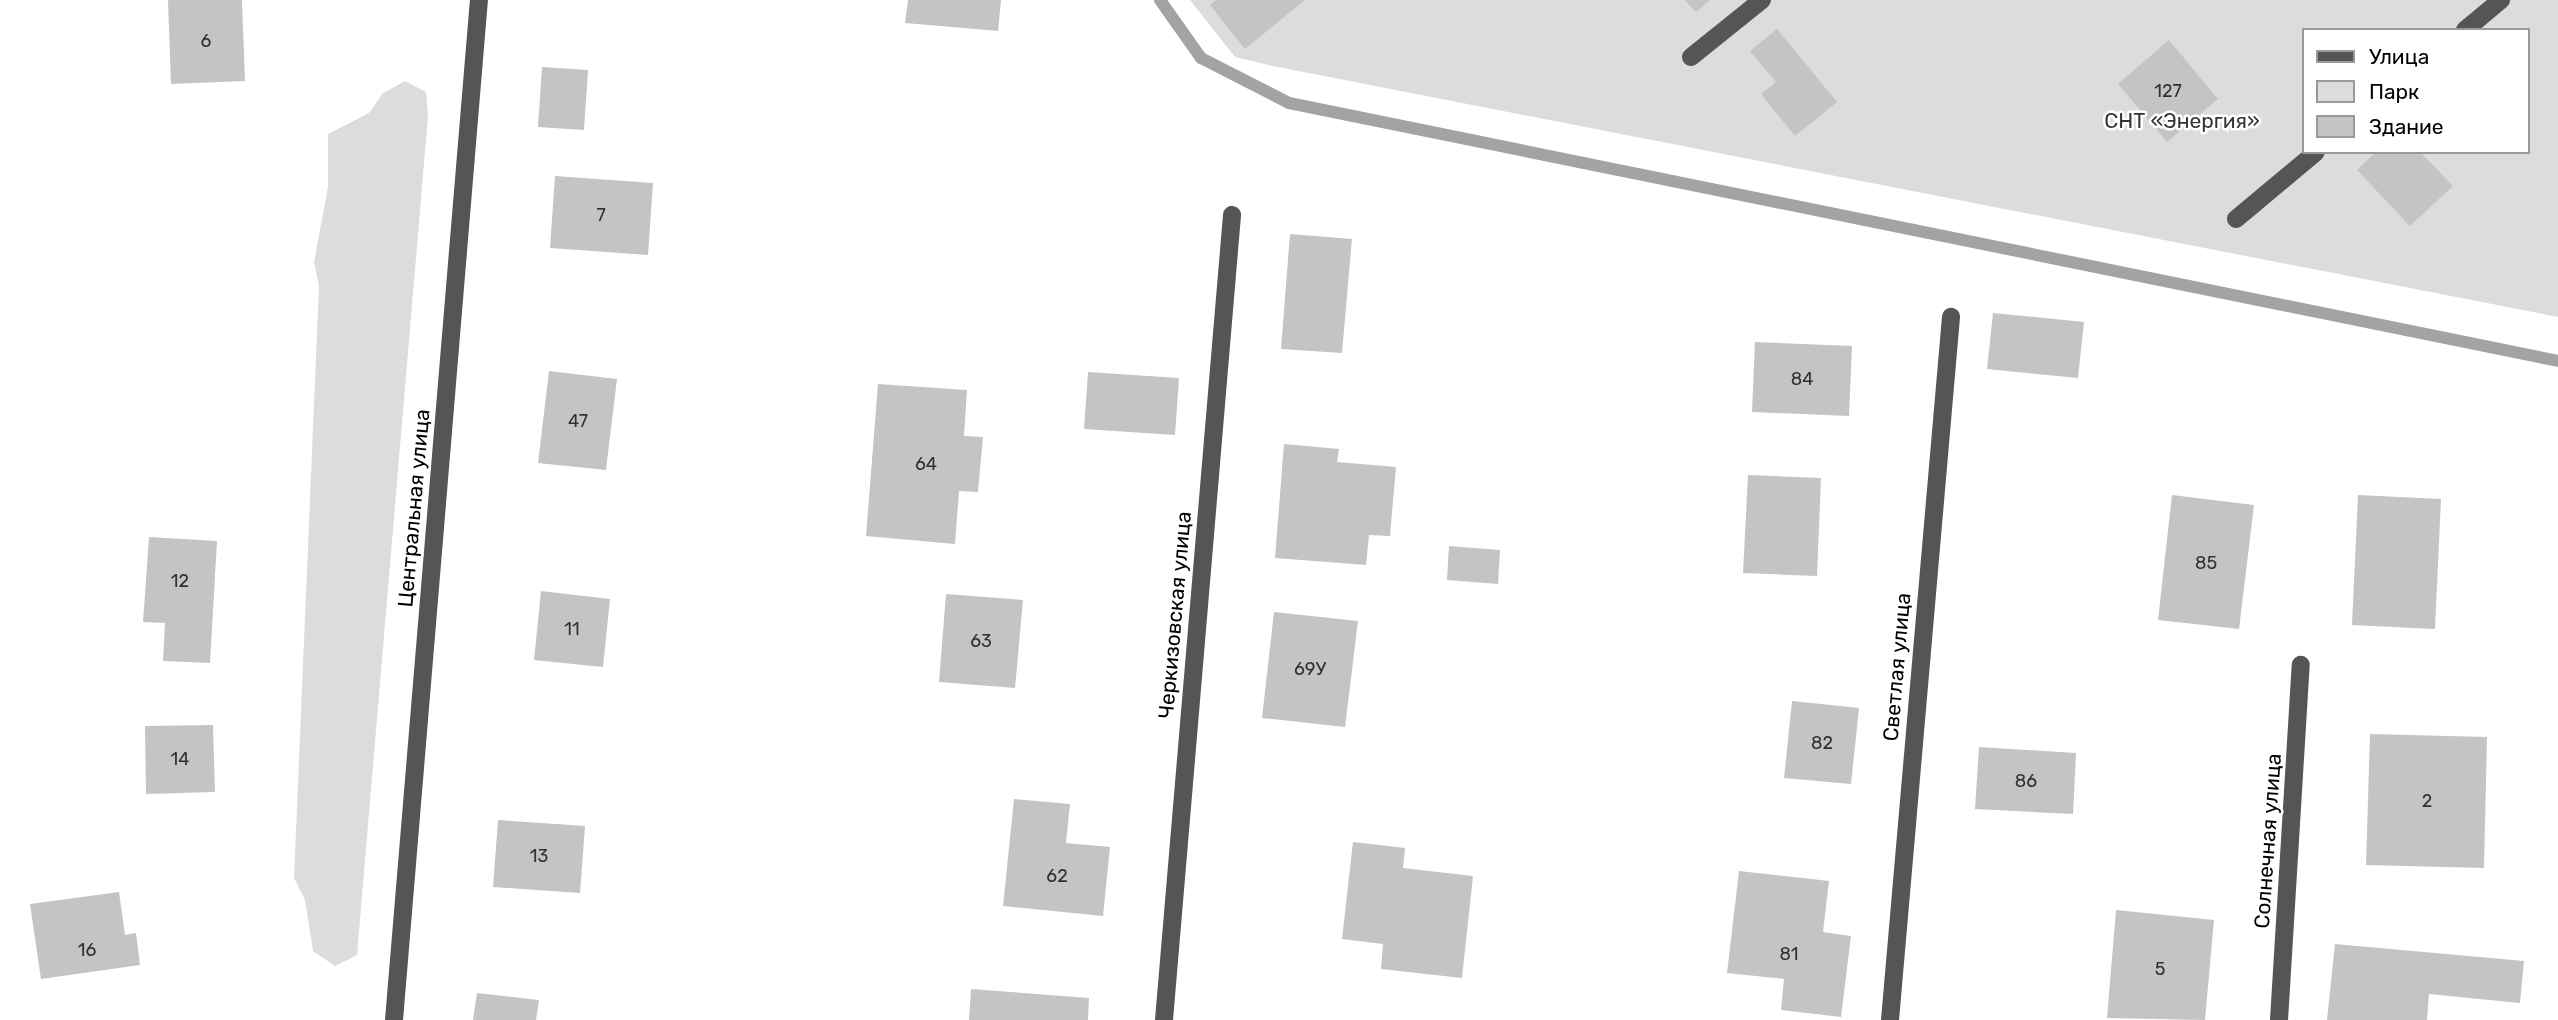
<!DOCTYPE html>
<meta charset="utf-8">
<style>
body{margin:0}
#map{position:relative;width:2558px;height:1020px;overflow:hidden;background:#fff;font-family:Rubik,sans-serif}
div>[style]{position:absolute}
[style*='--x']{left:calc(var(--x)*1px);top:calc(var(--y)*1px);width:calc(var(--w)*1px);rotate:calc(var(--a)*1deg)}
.green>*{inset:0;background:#dcdcdc}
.stream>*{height:12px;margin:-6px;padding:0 6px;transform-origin:6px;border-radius:6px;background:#a3a3a3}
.building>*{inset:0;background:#c4c4c4}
.minor>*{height:18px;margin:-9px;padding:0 9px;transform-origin:9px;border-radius:9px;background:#555}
span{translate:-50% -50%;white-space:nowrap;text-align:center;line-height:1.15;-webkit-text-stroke:5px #fff;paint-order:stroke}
.number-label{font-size:18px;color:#313131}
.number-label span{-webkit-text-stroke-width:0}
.park-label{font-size:21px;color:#333}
.street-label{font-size:21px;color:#000}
.legend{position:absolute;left:2302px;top:28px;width:228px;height:126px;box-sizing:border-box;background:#fff;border:2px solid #999;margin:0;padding:9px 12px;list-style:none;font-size:21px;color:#000}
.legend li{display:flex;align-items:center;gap:14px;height:35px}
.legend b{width:35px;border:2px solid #999}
</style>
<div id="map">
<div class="green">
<i style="clip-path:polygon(evenodd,1190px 0,2558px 0,2558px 317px,1273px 66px,1235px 57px,1190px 0,2304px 30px,2528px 30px,2528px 152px,2304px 152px,2304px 30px)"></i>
<i style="clip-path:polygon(405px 81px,426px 92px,428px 116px,357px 955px,335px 966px,313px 951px,305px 900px,294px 878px,319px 286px,314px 262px,328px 187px,328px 134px,369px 113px,383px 93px)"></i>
</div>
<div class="stream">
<i style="--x:1160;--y:0;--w:71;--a:54.7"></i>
<i style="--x:1201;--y:58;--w:99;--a:27.1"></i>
<i style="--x:1289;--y:103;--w:1295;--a:11.49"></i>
</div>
<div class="building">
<i style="clip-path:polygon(168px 0,242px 0,245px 81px,171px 84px)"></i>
<i style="clip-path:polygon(908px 0,1001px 0,998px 31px,905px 23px)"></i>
<i style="clip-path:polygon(1216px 0,1305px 0,1245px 49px,1210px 5px)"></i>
<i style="clip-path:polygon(1685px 0,1710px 0,1696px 12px)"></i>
<i style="clip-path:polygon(1777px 29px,1837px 102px,1795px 136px,1761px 94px,1776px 82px,1750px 51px)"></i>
<i style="clip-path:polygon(2169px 40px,2218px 99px,2167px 142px,2118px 84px)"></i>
<i style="clip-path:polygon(542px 67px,588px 70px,584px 130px,538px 127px)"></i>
<i style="clip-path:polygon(2376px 152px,2420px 152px,2453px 186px,2410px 226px,2357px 170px)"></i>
<i style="clip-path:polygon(555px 176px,653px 183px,648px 255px,550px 248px)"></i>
<i style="clip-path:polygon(1290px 234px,1352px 239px,1342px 353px,1281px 349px)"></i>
<i style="clip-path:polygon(1993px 313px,2084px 322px,2078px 378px,1987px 369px)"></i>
<i style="clip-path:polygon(1755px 342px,1852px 346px,1849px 416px,1752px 412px)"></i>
<i style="clip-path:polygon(549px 371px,617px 379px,606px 470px,538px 463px)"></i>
<i style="clip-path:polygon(1088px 372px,1179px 378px,1175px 435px,1084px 429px)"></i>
<i style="clip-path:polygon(878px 384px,967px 390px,964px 436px,983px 437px,978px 492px,959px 491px,955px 544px,866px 536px)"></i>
<i style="clip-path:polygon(1284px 444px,1339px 449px,1337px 462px,1396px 467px,1390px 536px,1369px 535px,1366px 565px,1275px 558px)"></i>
<i style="clip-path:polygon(1748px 475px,1821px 478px,1817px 576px,1743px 573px)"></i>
<i style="clip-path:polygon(2172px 495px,2254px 505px,2239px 629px,2158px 620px)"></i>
<i style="clip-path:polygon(2358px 495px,2441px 499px,2435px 629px,2352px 625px)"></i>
<i style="clip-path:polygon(149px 537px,217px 541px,210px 663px,163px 661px,165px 623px,143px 622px)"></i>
<i style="clip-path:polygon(1449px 546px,1500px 550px,1498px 584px,1447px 580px)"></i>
<i style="clip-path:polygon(541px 591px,610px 599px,603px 667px,534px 660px)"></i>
<i style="clip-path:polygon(946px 594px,1023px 600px,1015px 688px,939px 682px)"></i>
<i style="clip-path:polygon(1274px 612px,1358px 621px,1345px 727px,1262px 718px)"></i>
<i style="clip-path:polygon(1792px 701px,1859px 708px,1851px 784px,1784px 778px)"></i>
<i style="clip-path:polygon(213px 725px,215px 792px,146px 794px,145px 726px)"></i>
<i style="clip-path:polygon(2370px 734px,2487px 737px,2484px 868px,2366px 865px)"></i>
<i style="clip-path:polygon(1979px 747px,2076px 753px,2073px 814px,1975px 809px)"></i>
<i style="clip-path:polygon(1014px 799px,1070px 804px,1066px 843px,1110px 847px,1103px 916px,1003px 906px)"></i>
<i style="clip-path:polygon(498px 820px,585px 826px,580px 893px,493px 887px)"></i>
<i style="clip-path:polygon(1353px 842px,1405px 848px,1403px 868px,1473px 876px,1462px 978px,1381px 969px,1383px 944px,1342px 939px)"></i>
<i style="clip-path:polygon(1739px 871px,1829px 881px,1823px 932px,1851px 936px,1841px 1017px,1781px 1010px,1784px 979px,1727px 973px)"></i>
<i style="clip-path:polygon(119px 892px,125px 935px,136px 933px,140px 965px,41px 979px,30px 904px)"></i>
<i style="clip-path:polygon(2116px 910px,2214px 920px,2205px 1020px,2107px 1018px)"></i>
<i style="clip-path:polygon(2335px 944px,2524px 961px,2520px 1003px,2429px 994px,2427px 1020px,2327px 1020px)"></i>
<i style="clip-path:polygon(971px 989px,1089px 998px,1088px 1020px,969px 1020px)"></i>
<i style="clip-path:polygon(477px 993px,539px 1000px,536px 1020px,473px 1020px)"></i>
</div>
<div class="minor">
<i style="--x:2465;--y:30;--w:47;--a:-39.8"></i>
<i style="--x:1691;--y:57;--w:91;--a:-38.8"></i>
<i style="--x:2236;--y:219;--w:104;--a:-39.9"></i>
<i style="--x:394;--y:1020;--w:1024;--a:-85.24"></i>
<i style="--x:1164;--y:1020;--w:808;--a:-85.17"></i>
<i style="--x:1890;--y:1020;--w:706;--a:-85.04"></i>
<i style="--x:2279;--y:1020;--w:356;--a:-86.5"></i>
</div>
<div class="number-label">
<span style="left:206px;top:41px">6</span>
<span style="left:2168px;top:91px">127</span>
<span style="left:601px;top:215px">7</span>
<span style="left:1802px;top:379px">84</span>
<span style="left:578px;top:421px">47</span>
<span style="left:926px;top:464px">64</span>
<span style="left:2206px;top:563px">85</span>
<span style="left:180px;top:581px">12</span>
<span style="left:572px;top:629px">11</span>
<span style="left:981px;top:641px">63</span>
<span style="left:1310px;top:669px">69У</span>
<span style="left:1822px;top:743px">82</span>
<span style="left:180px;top:759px">14</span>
<span style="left:2026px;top:781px">86</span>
<span style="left:2427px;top:801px">2</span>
<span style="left:539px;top:856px">13</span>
<span style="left:1057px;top:876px">62</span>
<span style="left:87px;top:950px">16</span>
<span style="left:1789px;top:954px">81</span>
<span style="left:2160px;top:969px">5</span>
</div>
<div class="park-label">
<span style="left:2182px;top:121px">СНТ «Энергия»</span>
</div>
<div class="street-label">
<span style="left:414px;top:508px;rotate:-85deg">Центральная улица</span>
<span style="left:1175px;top:615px;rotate:-85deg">Черкизовская улица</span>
<span style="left:1897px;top:667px;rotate:-85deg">Светлая улица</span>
<span style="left:2268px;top:841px;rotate:-86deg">Солнечная улица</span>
</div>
<ul class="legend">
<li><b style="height:9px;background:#555"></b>Улица</li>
<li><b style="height:19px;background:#dcdcdc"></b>Парк</li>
<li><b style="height:19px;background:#c4c4c4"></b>Здание</li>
</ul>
</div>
